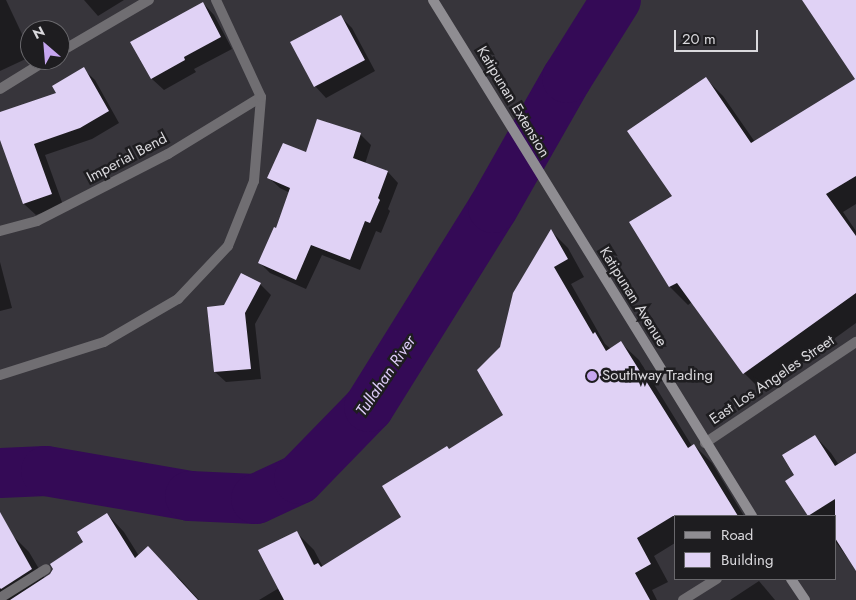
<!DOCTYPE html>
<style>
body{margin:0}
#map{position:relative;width:856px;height:600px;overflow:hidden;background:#37353b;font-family:Jost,sans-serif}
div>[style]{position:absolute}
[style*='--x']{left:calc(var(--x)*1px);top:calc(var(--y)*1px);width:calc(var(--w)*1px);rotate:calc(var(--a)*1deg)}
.shadow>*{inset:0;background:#0007}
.river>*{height:50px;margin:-25px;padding:0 25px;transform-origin:25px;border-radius:25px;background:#340a56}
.building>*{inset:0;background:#e0d2f5}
.street>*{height:10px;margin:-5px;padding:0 5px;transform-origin:5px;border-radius:5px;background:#706e72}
.secondary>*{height:10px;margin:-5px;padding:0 5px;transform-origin:5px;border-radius:5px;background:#8f8d92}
.dots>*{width:14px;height:14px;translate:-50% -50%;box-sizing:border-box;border:2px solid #1e1d20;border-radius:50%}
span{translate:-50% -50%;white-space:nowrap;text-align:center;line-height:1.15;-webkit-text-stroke:5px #1e1d20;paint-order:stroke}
.street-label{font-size:15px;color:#dad9dd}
.poi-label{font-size:15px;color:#dad9dd}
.left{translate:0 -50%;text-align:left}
.water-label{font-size:16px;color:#ddccf7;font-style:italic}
.legend{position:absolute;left:674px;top:515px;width:162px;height:65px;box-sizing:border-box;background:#1e1d20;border:1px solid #69686c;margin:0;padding:6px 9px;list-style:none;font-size:15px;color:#dad9dd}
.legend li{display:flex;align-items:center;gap:10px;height:25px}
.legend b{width:25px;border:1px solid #69686c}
.north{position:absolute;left:20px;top:20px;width:50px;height:50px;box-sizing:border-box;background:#1e1d20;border:1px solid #69686c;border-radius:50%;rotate:333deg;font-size:14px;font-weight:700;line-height:20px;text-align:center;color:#dad9dd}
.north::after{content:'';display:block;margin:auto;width:18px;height:22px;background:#c6a6f0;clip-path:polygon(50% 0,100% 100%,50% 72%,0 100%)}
.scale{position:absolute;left:674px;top:30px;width:84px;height:22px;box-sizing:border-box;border:2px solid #dad9dd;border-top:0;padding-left:6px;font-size:15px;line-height:18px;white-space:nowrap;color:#dad9dd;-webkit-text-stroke:4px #1e1d20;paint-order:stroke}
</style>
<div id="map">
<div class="shadow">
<i style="clip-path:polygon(0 0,6px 0,30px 51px,30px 57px,0 71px)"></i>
<i style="clip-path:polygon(84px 0,124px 0,98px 16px)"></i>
<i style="clip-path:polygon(203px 3px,214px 15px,232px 49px,194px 69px,196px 72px,164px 90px,152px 79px,132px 42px)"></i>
<i style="clip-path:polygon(340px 16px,352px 28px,375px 71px,326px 98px,315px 86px)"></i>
<i style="clip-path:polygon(83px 69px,95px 80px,119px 123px,92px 139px,45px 155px,63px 205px,36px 215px,24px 204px,0 135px,0 114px,58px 93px)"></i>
<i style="clip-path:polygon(705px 78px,723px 96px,755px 142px,856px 106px,856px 204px,843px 212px,856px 231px,856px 323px,762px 391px,744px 373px,692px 302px,688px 305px,670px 287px,631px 222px,674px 196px)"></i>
<i style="clip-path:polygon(360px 134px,371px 145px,365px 164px,388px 172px,398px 183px,388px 209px,390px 211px,381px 233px,376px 231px,360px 270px,322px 255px,306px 289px,270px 273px,259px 262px,277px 230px,290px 193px,280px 188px,269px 178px,306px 154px)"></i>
<i style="clip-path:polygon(551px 231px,568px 248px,584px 277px,571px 284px,605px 344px,611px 349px,621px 343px,639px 360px,692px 446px,694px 445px,712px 463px,744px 516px,675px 516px,675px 543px,654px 556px,668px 582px,652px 590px,657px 600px,259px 600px,279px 588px,297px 533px,314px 550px,323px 567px,403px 517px,449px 450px,505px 416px,501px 348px)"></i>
<i style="clip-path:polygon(0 262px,12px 308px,0 311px)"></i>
<i style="clip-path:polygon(260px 284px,271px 295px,255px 324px,261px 379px,226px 382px,215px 372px,225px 306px)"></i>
<i style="clip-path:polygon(815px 436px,831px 453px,839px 465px,856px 454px,856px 569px,835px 541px,835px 516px,810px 516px,787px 481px,796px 475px)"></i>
<i style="clip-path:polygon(107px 514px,124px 532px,139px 556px,178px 577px,199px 600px,0 600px,0 540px,11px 534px,29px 552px,45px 579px,85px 543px)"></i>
<i style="clip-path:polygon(759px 581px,775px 600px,730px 600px)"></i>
</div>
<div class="river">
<i style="--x:0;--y:473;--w:46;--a:-2.5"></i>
<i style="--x:46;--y:471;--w:146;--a:9.8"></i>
<i style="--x:190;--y:496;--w:66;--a:2.6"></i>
<i style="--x:256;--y:499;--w:47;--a:-24.9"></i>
<i style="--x:299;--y:479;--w:100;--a:-45.8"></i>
<i style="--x:369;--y:407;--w:234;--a:-58.1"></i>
<i style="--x:493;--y:208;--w:150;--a:-60.4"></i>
<i style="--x:567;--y:78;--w:92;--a:-57.9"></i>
</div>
<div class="building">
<i style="clip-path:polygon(802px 0,856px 0,856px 176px,826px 194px,856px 236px,856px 293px,743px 374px,677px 283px,669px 287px,629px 222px,672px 196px,627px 131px,706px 77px,751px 143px,855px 79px)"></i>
<i style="clip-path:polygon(203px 2px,221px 37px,184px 57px,185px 60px,151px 79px,130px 42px)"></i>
<i style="clip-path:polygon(341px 15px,365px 60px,314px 87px,290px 42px)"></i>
<i style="clip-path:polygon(84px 67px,109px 111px,80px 128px,34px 144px,52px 194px,23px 204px,0 140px,0 112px,56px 93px,52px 86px)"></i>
<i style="clip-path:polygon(317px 119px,361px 133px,353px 158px,388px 171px,378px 198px,380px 200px,370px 223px,365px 221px,350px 260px,311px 245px,296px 280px,258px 263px,274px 227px,276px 228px,290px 188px,267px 178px,283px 143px,306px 152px)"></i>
<i style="clip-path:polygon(551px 229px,568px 259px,554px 267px,593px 334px,595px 332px,606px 351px,621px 341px,688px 448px,694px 444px,738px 516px,673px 516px,637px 538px,651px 564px,635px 573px,650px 600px,284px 600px,258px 550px,297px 531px,314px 565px,318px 563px,321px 567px,401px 517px,382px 486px,447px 446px,449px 449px,503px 415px,477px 370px,500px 347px,513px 293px)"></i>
<i style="clip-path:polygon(241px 273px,261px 283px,245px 313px,251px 369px,214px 372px,207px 307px,224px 305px)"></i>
<i style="clip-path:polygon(815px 435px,835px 466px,856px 453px,856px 571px,835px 538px,835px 499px,808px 516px,785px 481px,794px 475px,782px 455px)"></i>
<i style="clip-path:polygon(0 512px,32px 569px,1px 589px,0 588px)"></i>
<i style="clip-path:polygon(107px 513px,135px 558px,148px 546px,198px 600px,10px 600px,50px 574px,53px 569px,50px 564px,83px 542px,77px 532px)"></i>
</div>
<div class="street">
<i style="--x:60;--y:52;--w:103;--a:-30.3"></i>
<i style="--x:0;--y:89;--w:55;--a:-31.7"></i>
<i style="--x:0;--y:231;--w:38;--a:-15"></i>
<i style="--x:37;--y:221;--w:147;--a:-27.1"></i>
<i style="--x:168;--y:154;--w:109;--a:-31.5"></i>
<i style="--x:0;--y:375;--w:109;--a:-17.6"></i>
<i style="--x:104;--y:342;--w:86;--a:-30.2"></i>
<i style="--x:178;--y:299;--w:73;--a:-46.7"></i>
<i style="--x:228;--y:246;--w:70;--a:-68.2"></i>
<i style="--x:254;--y:181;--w:84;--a:-85.2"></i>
<i style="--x:261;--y:97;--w:107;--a:-114.9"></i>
<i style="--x:705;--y:443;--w:182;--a:-33.8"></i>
<i style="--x:0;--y:598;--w:54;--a:-32.2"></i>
<i style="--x:683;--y:600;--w:40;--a:-32"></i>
</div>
<div class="secondary">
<i style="--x:433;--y:0;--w:607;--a:58.27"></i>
<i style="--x:791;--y:579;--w:25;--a:56"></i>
</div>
<div class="dots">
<i style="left:592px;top:376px;background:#c6a6f0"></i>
</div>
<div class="street-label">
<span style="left:513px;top:102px;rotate:59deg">Katipunan Extension</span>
<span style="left:127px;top:158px;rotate:-28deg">Imperial Bend</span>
<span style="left:633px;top:297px;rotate:58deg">Katipunan Avenue</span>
<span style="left:772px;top:380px;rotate:-34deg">East Los Angeles Street</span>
</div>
<div class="poi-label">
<span class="left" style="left:602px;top:376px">Southway Trading</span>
</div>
<div class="water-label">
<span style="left:386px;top:376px;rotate:-56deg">Tullahan River</span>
</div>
<ul class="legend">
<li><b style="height:6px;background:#8f8d92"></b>Road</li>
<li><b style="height:14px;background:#e0d2f5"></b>Building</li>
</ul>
<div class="north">N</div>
<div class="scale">20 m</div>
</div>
